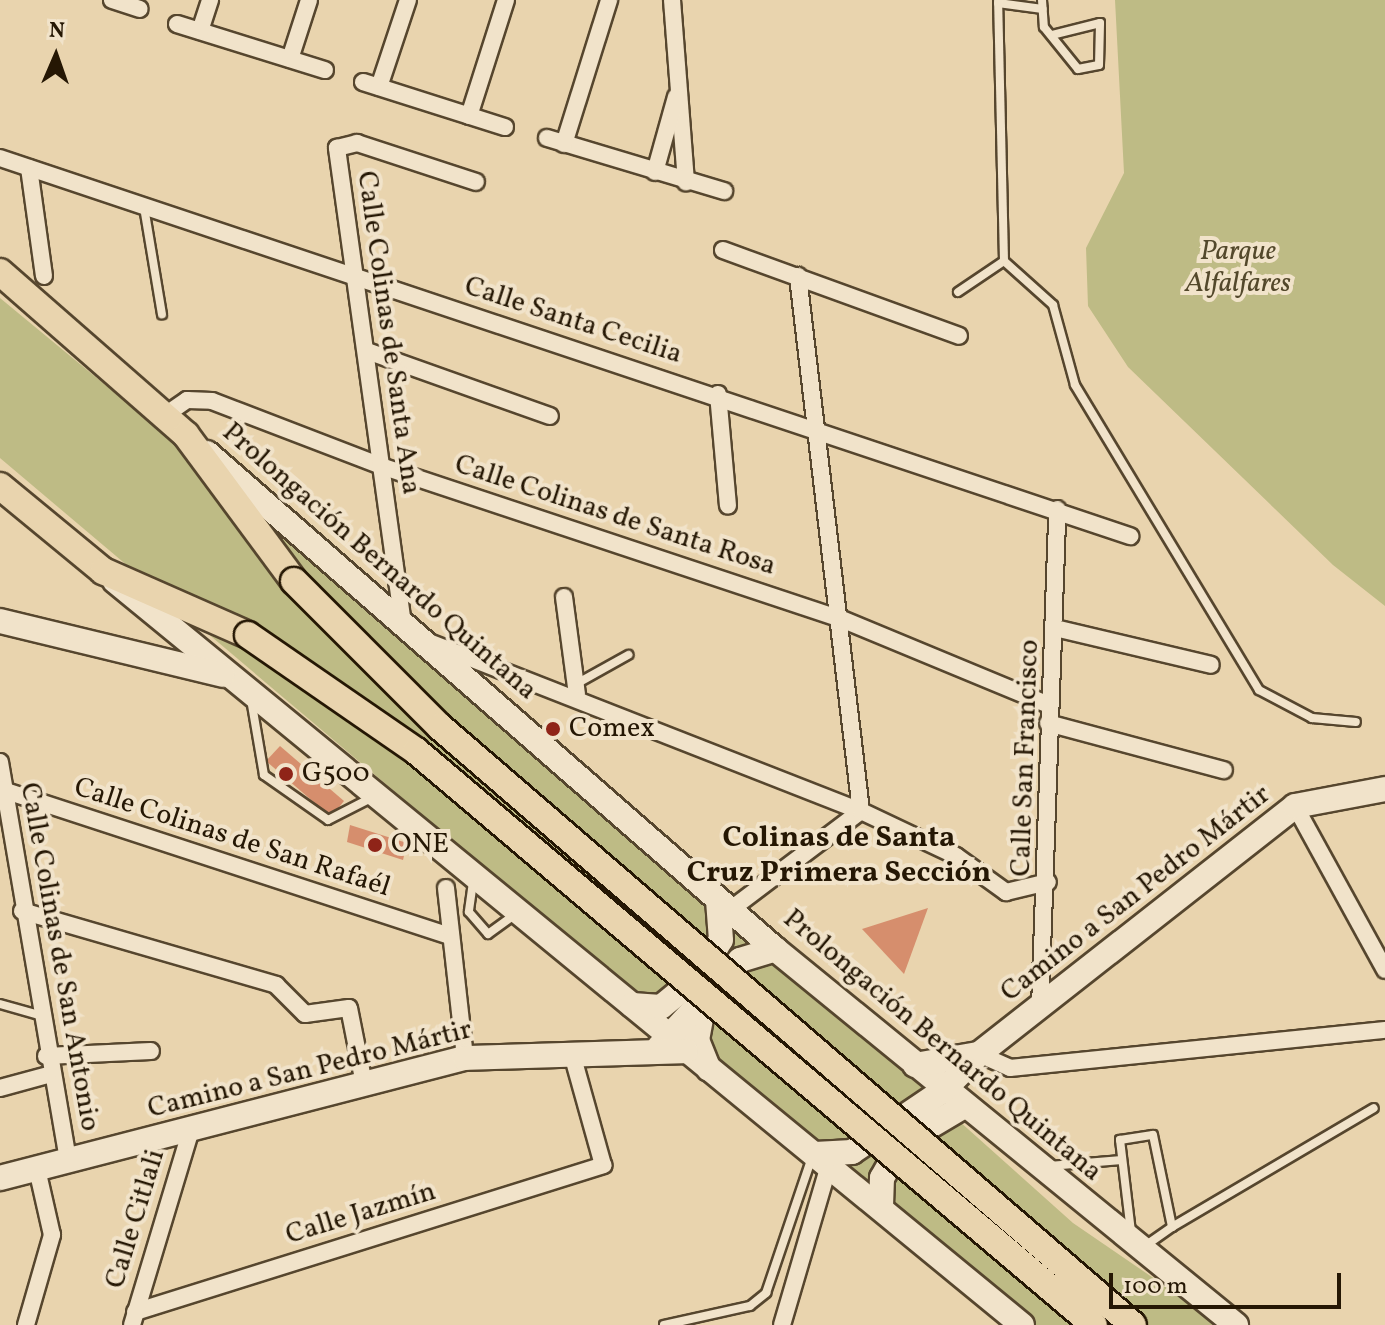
<!DOCTYPE html>
<meta charset="utf-8">
<style>
body{margin:0}
#map{position:relative;width:1385px;height:1325px;overflow:hidden;background:#e9d4ae;font-family:Vollkorn,serif}
div>[style]{position:absolute}
[style*='--x']{left:calc(var(--x)*1px);top:calc(var(--y)*1px);width:calc(var(--w)*1px);rotate:calc(var(--a)*1deg)}
.green>*{inset:0;background:#bebb85}
.building>*{inset:0;background:#d68e6d}
.roads{filter:drop-shadow(2px 0 #56462e) drop-shadow(-2px 0 #56462e) drop-shadow(0 2px #56462e) drop-shadow(0 -2px #56462e)}
.lane>*{height:8px;margin:-4px;padding:0 4px;transform-origin:4px;border-radius:4px;background:#f1e3ca}
.street>*{height:16px;margin:-8px;padding:0 8px;transform-origin:8px;border-radius:8px;background:#f1e3ca}
.secondary>*{height:24px;margin:-12px;padding:0 12px;transform-origin:12px;border-radius:12px;background:#f1e3ca}
.primary>*{height:26px;margin:-13px;padding:0 13px;transform-origin:13px;border-radius:13px;background:#e9d4ae}
.bridges{filter:drop-shadow(2px 0 #251704) drop-shadow(-2px 0 #251704) drop-shadow(0 2px #251704) drop-shadow(0 -2px #251704)}
.primary-bridge>*{height:26px;margin:-13px;padding:0 13px;transform-origin:13px;border-radius:13px;background:#e9d4ae}
.dots>*{width:22px;height:22px;translate:-50% -50%;box-sizing:border-box;border:4px solid #f1e3ca;border-radius:50%}
span{translate:-50% -50%;white-space:nowrap;text-align:center;line-height:1.15;-webkit-text-stroke:8px #f1e3ca;paint-order:stroke}
.park-label{font-size:28px;color:#53482b;font-style:italic}
.street-label{font-size:28px;color:#251704}
.poi-label{font-size:28px;color:#251704}
.left{translate:0 -50%;text-align:left}
.neighbourhood-label{font-size:30px;color:#251704;font-weight:700}
.north{position:absolute;left:16px;top:16px;width:80px;height:80px;-webkit-text-stroke:6px #f1e3ca;paint-order:stroke;rotate:2deg;font-size:22px;font-weight:700;line-height:32px;text-align:center;color:#251704}
.north::after{content:'';display:block;margin:auto;width:28px;height:36px;background:#251704;clip-path:polygon(50% 0,100% 100%,50% 72%,0 100%)}
.scale{position:absolute;left:1109px;top:1273px;width:232px;height:36px;box-sizing:border-box;border:4px solid #251704;border-top:0;padding-left:10px;font-size:24px;line-height:28px;white-space:nowrap;color:#251704;-webkit-text-stroke:6px #f1e3ca;paint-order:stroke}
</style>
<div id="map">
<div class="green">
<i style="clip-path:polygon(1115px 0,1385px 0,1385px 606px,1333px 565px,1128px 367px,1088px 306px,1086px 248px,1124px 173px)"></i>
<i style="clip-path:polygon(0 298px,512px 721px,1073px 1223px,1222px 1325px,1026px 1325px,0 458px)"></i>
</div>
<div class="building">
<i style="clip-path:polygon(280px 746px,344px 801px,331px 817px,266px 761px)"></i>
<i style="clip-path:polygon(350px 825px,407px 843px,403px 860px,347px 842px)"></i>
<i style="clip-path:polygon(928px 908px,904px 974px,862px 929px)"></i>
</div>
<div class="roads">
<div class="lane">
<i style="--x:1042;--y:0;--w:27;--a:86"></i>
<i style="--x:1044;--y:27;--w:54;--a:51"></i>
<i style="--x:1078;--y:69;--w:21;--a:-11"></i>
<i style="--x:1099;--y:65;--w:42;--a:-88.6"></i>
<i style="--x:1100;--y:23;--w:49;--a:166"></i>
<i style="--x:998;--y:3;--w:45;--a:7.6"></i>
<i style="--x:144;--y:207;--w:109;--a:80.5"></i>
<i style="--x:1004;--y:261;--w:66;--a:41.9"></i>
<i style="--x:1053;--y:305;--w:83;--a:74.6"></i>
<i style="--x:1075;--y:385;--w:356;--a:58.9"></i>
<i style="--x:1259;--y:690;--w:60;--a:27.8"></i>
<i style="--x:1312;--y:718;--w:44;--a:5.2"></i>
<i style="--x:958;--y:292;--w:55;--a:-34"></i>
<i style="--x:1004;--y:261;--w:261;--a:-91.3"></i>
<i style="--x:576;--y:684;--w:60;--a:-29.1"></i>
<i style="--x:251;--y:699;--w:77;--a:80.3"></i>
<i style="--x:264;--y:775;--w:78;--a:35.1"></i>
<i style="--x:328;--y:820;--w:48;--a:-27.1"></i>
<i style="--x:473;--y:882;--w:30;--a:98"></i>
<i style="--x:469;--y:912;--w:29;--a:49"></i>
<i style="--x:488;--y:934;--w:32;--a:-36"></i>
<i style="--x:0;--y:1004;--w:41;--a:15.8"></i>
<i style="--x:1050;--y:1166;--w:71;--a:-4.8"></i>
<i style="--x:1172;--y:1227;--w:234;--a:-30.5"></i>
<i style="--x:1131;--y:1232;--w:93;--a:-96.8"></i>
<i style="--x:1120;--y:1140;--w:33;--a:-9"></i>
<i style="--x:1153;--y:1135;--w:94;--a:78.3"></i>
<i style="--x:1172;--y:1227;--w:32;--a:145"></i>
<i style="--x:664;--y:1325;--w:88;--a:-12.5"></i>
<i style="--x:750;--y:1306;--w:21;--a:-39"></i>
<i style="--x:766;--y:1293;--w:144;--a:-71.3"></i>
</div>
<div class="street">
<i style="--x:112;--y:0;--w:29;--a:18"></i>
<i style="--x:672;--y:0;--w:183;--a:85.6"></i>
<i style="--x:177;--y:24;--w:155;--a:17.3"></i>
<i style="--x:200;--y:31;--w:33;--a:-72"></i>
<i style="--x:290;--y:59;--w:62;--a:-72.1"></i>
<i style="--x:363;--y:82;--w:149;--a:17.6"></i>
<i style="--x:379;--y:87;--w:92;--a:-71.6"></i>
<i style="--x:469;--y:116;--w:122;--a:-72.3"></i>
<i style="--x:547;--y:138;--w:185;--a:16.7"></i>
<i style="--x:564;--y:144;--w:151;--a:-72.6"></i>
<i style="--x:0;--y:158;--w:1192;--a:18.5"></i>
<i style="--x:29;--y:168;--w:109;--a:82.1"></i>
<i style="--x:655;--y:172;--w:78;--a:-74.4"></i>
<i style="--x:723;--y:250;--w:251;--a:20"></i>
<i style="--x:367;--y:351;--w:194;--a:19.6"></i>
<i style="--x:718;--y:394;--w:112;--a:84.9"></i>
<i style="--x:164;--y:416;--w:28;--a:-35"></i>
<i style="--x:187;--y:400;--w:25;--a:2"></i>
<i style="--x:212;--y:401;--w:181;--a:21"></i>
<i style="--x:381;--y:466;--w:483;--a:18.4"></i>
<i style="--x:839;--y:618;--w:227;--a:22.5"></i>
<i style="--x:564;--y:597;--w:98;--a:82.4"></i>
<i style="--x:403;--y:624;--w:481;--a:-97.9"></i>
<i style="--x:337;--y:148;--w:21;--a:-14"></i>
<i style="--x:357;--y:143;--w:125;--a:18.1"></i>
<i style="--x:1055;--y:628;--w:160;--a:13.3"></i>
<i style="--x:429;--y:642;--w:464;--a:21.4"></i>
<i style="--x:861;--y:811;--w:105;--a:25.3"></i>
<i style="--x:956;--y:856;--w:62;--a:35.8"></i>
<i style="--x:1006;--y:892;--w:43;--a:-13.4"></i>
<i style="--x:1048;--y:723;--w:182;--a:15"></i>
<i style="--x:0;--y:762;--w:405;--a:80.3"></i>
<i style="--x:0;--y:789;--w:472;--a:18.1"></i>
<i style="--x:1295;--y:806;--w:187;--a:61.2"></i>
<i style="--x:446;--y:888;--w:171;--a:83.6"></i>
<i style="--x:730;--y:910;--w:164;--a:-37.1"></i>
<i style="--x:861;--y:811;--w:539;--a:-96.72"></i>
<i style="--x:22;--y:911;--w:265;--a:16.2"></i>
<i style="--x:276;--y:985;--w:41;--a:45"></i>
<i style="--x:305;--y:1014;--w:44;--a:-7.8"></i>
<i style="--x:349;--y:1008;--w:77;--a:78.8"></i>
<i style="--x:1040;--y:1008;--w:499;--a:-88"></i>
<i style="--x:979;--y:1054;--w:34;--a:24"></i>
<i style="--x:1010;--y:1068;--w:377;--a:-5.8"></i>
<i style="--x:46;--y:1056;--w:105;--a:-2.7"></i>
<i style="--x:0;--y:1088;--w:50;--a:-15.2"></i>
<i style="--x:135;--y:1312;--w:491;--a:-17.4"></i>
<i style="--x:603;--y:1165;--w:115;--a:-105.6"></i>
<i style="--x:26;--y:1325;--w:94;--a:-73.9"></i>
<i style="--x:52;--y:1235;--w:68;--a:-102.8"></i>
<i style="--x:132;--y:1325;--w:205;--a:-73.2"></i>
<i style="--x:782;--y:1325;--w:167;--a:-73.6"></i>
</div>
<div class="secondary">
<i style="--x:207;--y:453;--w:754;--a:41.13"></i>
<i style="--x:775;--y:949;--w:595;--a:39.2"></i>
<i style="--x:115;--y:581;--w:1173;--a:39.36"></i>
<i style="--x:0;--y:621;--w:229;--a:13.6"></i>
<i style="--x:705;--y:997;--w:44;--a:100.5"></i>
<i style="--x:697;--y:1040;--w:31;--a:68"></i>
<i style="--x:632;--y:1005;--w:29;--a:4"></i>
<i style="--x:661;--y:1007;--w:52;--a:-39.5"></i>
<i style="--x:701;--y:974;--w:39;--a:-60"></i>
<i style="--x:721;--y:940;--w:40;--a:-94.3"></i>
<i style="--x:659;--y:1047;--w:119;--a:-47"></i>
<i style="--x:740;--y:960;--w:37;--a:-17"></i>
<i style="--x:915;--y:1065;--w:65;--a:-9.8"></i>
<i style="--x:815;--y:1154;--w:37;--a:-3"></i>
<i style="--x:852;--y:1152;--w:111;--a:-34"></i>
<i style="--x:944;--y:1090;--w:50;--a:-45.8"></i>
<i style="--x:979;--y:1054;--w:402;--a:-38.1"></i>
<i style="--x:1295;--y:806;--w:92;--a:-10.7"></i>
<i style="--x:0;--y:1178;--w:480;--a:-14.5"></i>
<i style="--x:465;--y:1058;--w:221;--a:-1.8"></i>
<i style="--x:881;--y:1206;--w:28;--a:-88"></i>
<i style="--x:882;--y:1178;--w:40;--a:-60.3"></i>
<i style="--x:902;--y:1143;--w:72;--a:-30.8"></i>
</div>
<div class="primary">
<i style="--x:0;--y:272;--w:247;--a:41.2"></i>
<i style="--x:186;--y:435;--w:182;--a:53.5"></i>
<i style="--x:0;--y:486;--w:134;--a:39.5"></i>
<i style="--x:103;--y:571;--w:158;--a:23.8"></i>
</div>
</div>
<div class="bridges">
<div class="primary-bridge">
<i style="--x:294;--y:581;--w:206;--a:45"></i>
<i style="--x:440;--y:727;--w:915;--a:40.79"></i>
<i style="--x:248;--y:635;--w:204;--a:34.6"></i>
<i style="--x:416;--y:751;--w:888;--a:40.25"></i>
</div>
</div>
<div class="dots">
<i style="left:553px;top:729px;background:#8f2418"></i>
<i style="left:286px;top:774px;background:#8f2418"></i>
<i style="left:375px;top:845px;background:#8f2418"></i>
</div>
<div class="park-label">
<span style="left:1238px;top:268px">Parque<br>Alfalfares</span>
</div>
<div class="street-label">
<span style="left:573px;top:321px;rotate:18deg">Calle Santa Cecilia</span>
<span style="left:388px;top:333px;rotate:82deg">Calle Colinas de Santa Ana</span>
<span style="left:615px;top:516px;rotate:18deg">Calle Colinas de Santa Rosa</span>
<span style="left:379px;top:562px;rotate:41deg">Prolongación Bernardo Quintana</span>
<span style="left:1026px;top:758px;rotate:-88deg">Calle San Francisco</span>
<span style="left:232px;top:838px;rotate:18deg">Calle Colinas de San Rafaél</span>
<span style="left:1136px;top:894px;rotate:-38deg">Camino a San Pedro Mártir</span>
<span style="left:59px;top:957px;rotate:80deg">Calle Colinas de San Antonio</span>
<span style="left:942px;top:1046px;rotate:40deg">Prolongación Bernardo Quintana</span>
<span style="left:310px;top:1070px;rotate:-14deg">Camino a San Pedro Mártir</span>
<span style="left:361px;top:1214px;rotate:-17deg">Calle Jazmín</span>
<span style="left:136px;top:1219px;rotate:-73deg">Calle Citlali</span>
</div>
<div class="poi-label">
<span class="left" style="left:569px;top:729px">Comex</span>
<span class="left" style="left:302px;top:774px">G500</span>
<span class="left" style="left:391px;top:845px">ONE</span>
</div>
<div class="neighbourhood-label">
<span style="left:839px;top:855px">Colinas de Santa<br>Cruz Primera Sección</span>
</div>
<div class="north">N</div>
<div class="scale">100 m</div>
</div>
